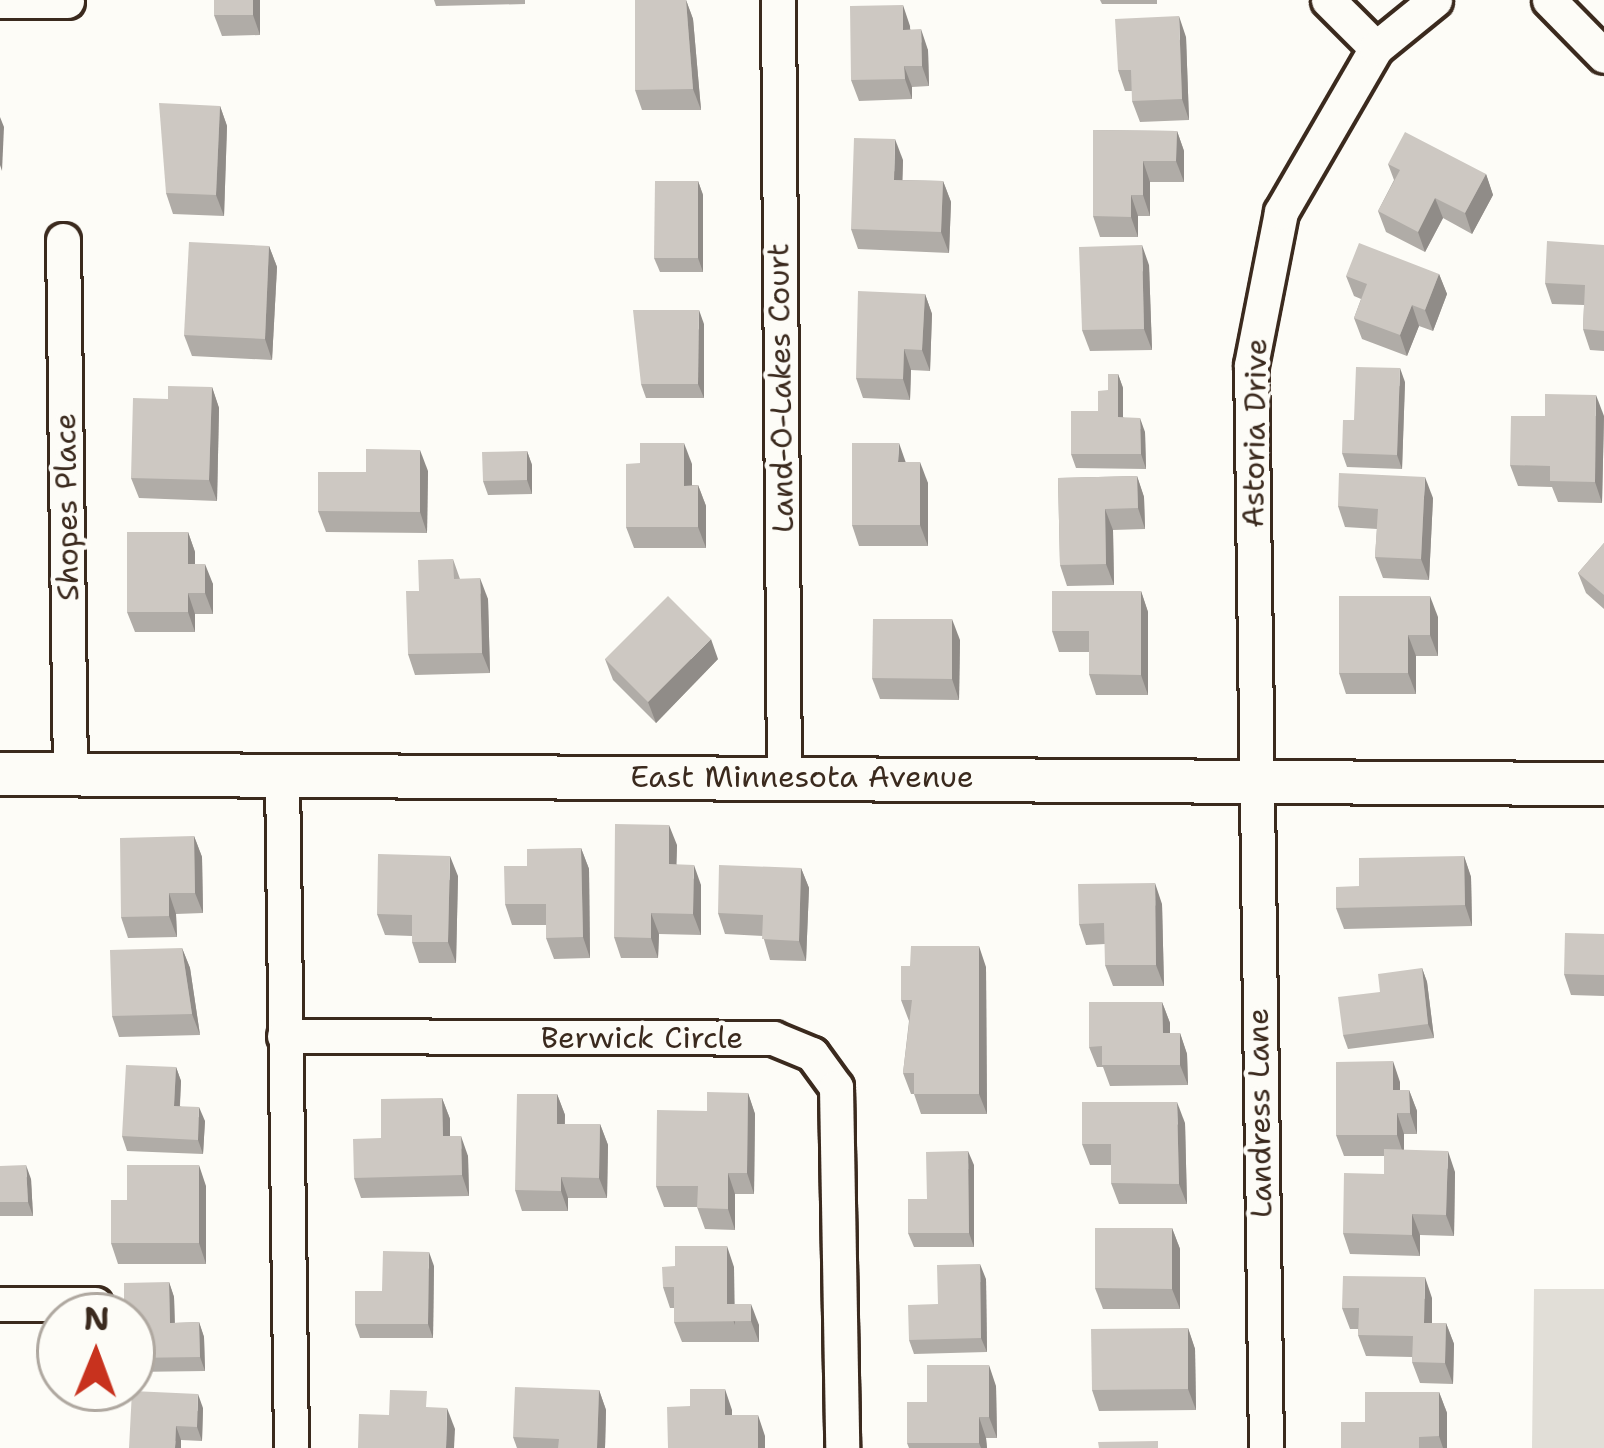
<!DOCTYPE html>
<style>
body{margin:0}
#map{position:relative;width:1604px;height:1448px;overflow:hidden;background:#fdfcf7;font-family:"Shantell Sans",sans-serif}
div>[style]{position:absolute}
[style*='--x']{left:calc(var(--x)*1px);top:calc(var(--y)*1px);width:calc(var(--w)*1px);rotate:calc(var(--a)*1deg)}
.green>*{inset:0;background:#e1ded7}
.roads{filter:drop-shadow(3px 0 #3b2a1e) drop-shadow(-3px 0 #3b2a1e) drop-shadow(0 3px #3b2a1e) drop-shadow(0 -3px #3b2a1e)}
.minor>*{height:33px;margin:-16.5px;padding:0 16.5px;transform-origin:16.5px;border-radius:16.5px;background:#fdfcf7}
.tertiary>*{height:42px;margin:-21px;padding:0 21px;transform-origin:21px;border-radius:21px;background:#fdfcf7}
.wall>*{inset:0;background:#b0aca7}
.shaded-wall>*{inset:0;background:#908c88}
.building>*{inset:0;background:#cdc8c2}
span{translate:-50% -50%;white-space:nowrap;text-align:center;line-height:1.15;-webkit-text-stroke:9px #fdfcf7;paint-order:stroke}
.street-label{font-size:30px;color:#3b2a1e}
.north{position:absolute;left:36px;top:1292px;width:120px;height:120px;box-sizing:border-box;background:#fdfcf7;border:3px solid #afa8a0;border-radius:50%;rotate:1deg;font-size:33px;font-weight:700;line-height:48px;text-align:center;color:#3b2a1e}
.north::after{content:'';display:block;margin:auto;width:42px;height:54px;background:#c8321e;clip-path:polygon(50% 0,100% 100%,50% 72%,0 100%)}
</style>
<div id="map">
<div class="green">
<i style="clip-path:polygon(1534px 1289px,1604px 1289px,1604px 1448px,1532px 1448px)"></i>
</div>
<div class="roads">
<div class="minor">
<i style="--x:778;--y:0;--w:777;--a:89.56"></i>
<i style="--x:1328;--y:0;--w:68;--a:45"></i>
<i style="--x:1549;--y:0;--w:78;--a:45.5"></i>
<i style="--x:0;--y:1;--w:67;--a:0"></i>
<i style="--x:63;--y:240;--w:534;--a:89.25"></i>
<i style="--x:282;--y:775;--w:673;--a:89.23"></i>
<i style="--x:284;--y:1036;--w:489;--a:0.2"></i>
<i style="--x:773;--y:1038;--w:42;--a:22.3"></i>
<i style="--x:812;--y:1054;--w:41;--a:54"></i>
<i style="--x:836;--y:1087;--w:361;--a:89"></i>
<i style="--x:0;--y:1304;--w:95;--a:0"></i>
<i style="--x:1266;--y:1448;--w:1083;--a:-90.79"></i>
<i style="--x:1251;--y:365;--w:156;--a:-78.9"></i>
<i style="--x:1281;--y:212;--w:190;--a:-59.9"></i>
<i style="--x:1376;--y:48;--w:76;--a:-39.1"></i>
</div>
<div class="tertiary">
<i style="--x:0;--y:774;--w:1604;--a:0.36"></i>
</div>
</div>
<div class="wall">
<i style="clip-path:polygon(214px 0,260px 0,260px 35px,222px 36px,214px 15px)"></i>
<i style="clip-path:polygon(434px 0,525px 0,525px 4px,436px 6px)"></i>
<i style="clip-path:polygon(686px 0,693px 19px,701px 110px,642px 110px,635px 90px)"></i>
<i style="clip-path:polygon(1100px 0,1157px 0,1157px 4px,1102px 4px)"></i>
<i style="clip-path:polygon(910px 26px,910px 29px,928px 50px,929px 86px,912px 87px,912px 99px,859px 101px,851px 80px)"></i>
<i style="clip-path:polygon(1186px 37px,1189px 120px,1140px 122px,1132px 101px,1132px 91px,1125px 91px,1118px 70px)"></i>
<i style="clip-path:polygon(220px 106px,227px 126px,224px 216px,173px 214px,166px 193px)"></i>
<i style="clip-path:polygon(1093px 130px,1177px 131px,1184px 151px,1184px 182px,1150px 182px,1150px 216px,1138px 216px,1138px 237px,1100px 237px,1093px 216px)"></i>
<i style="clip-path:polygon(903px 160px,902px 180px,943px 181px,951px 202px,949px 253px,858px 249px,851px 229px)"></i>
<i style="clip-path:polygon(1388px 164px,1486px 174px,1493px 195px,1472px 234px,1443px 218px,1425px 252px,1386px 232px,1378px 211px,1394px 180px)"></i>
<i style="clip-path:polygon(698px 181px,703px 195px,703px 272px,660px 272px,654px 258px)"></i>
<i style="clip-path:polygon(1604px 245px,1604px 351px,1590px 350px,1583px 329px,1584px 305px,1552px 304px,1545px 283px)"></i>
<i style="clip-path:polygon(269px 246px,277px 267px,272px 360px,192px 356px,184px 335px)"></i>
<i style="clip-path:polygon(1149px 265px,1152px 350px,1090px 351px,1082px 330px)"></i>
<i style="clip-path:polygon(1439px 274px,1447px 294px,1433px 331px,1419px 326px,1407px 356px,1362px 339px,1354px 318px,1361px 299px,1354px 296px,1346px 276px)"></i>
<i style="clip-path:polygon(925px 294px,932px 314px,930px 371px,911px 370px,910px 400px,863px 398px,856px 378px)"></i>
<i style="clip-path:polygon(704px 324px,704px 398px,646px 398px,641px 384px)"></i>
<i style="clip-path:polygon(1118px 374px,1123px 388px,1123px 417px,1145px 432px,1146px 469px,1076px 468px,1071px 454px,1098px 411px)"></i>
<i style="clip-path:polygon(1405px 382px,1402px 469px,1347px 467px,1342px 453px,1354px 420px)"></i>
<i style="clip-path:polygon(212px 387px,219px 408px,217px 501px,139px 498px,131px 478px,168px 399px)"></i>
<i style="clip-path:polygon(1545px 416px,1604px 416px,1602px 503px,1558px 502px,1552px 487px,1518px 486px,1510px 465px)"></i>
<i style="clip-path:polygon(527px 451px,532px 465px,532px 494px,488px 495px,483px 481px)"></i>
<i style="clip-path:polygon(906px 462px,928px 483px,928px 546px,859px 546px,852px 525px)"></i>
<i style="clip-path:polygon(692px 464px,692px 485px,698px 485px,706px 506px,706px 548px,634px 548px,626px 527px)"></i>
<i style="clip-path:polygon(428px 471px,427px 533px,326px 532px,318px 511px)"></i>
<i style="clip-path:polygon(1137px 476px,1144px 497px,1145px 529px,1113px 530px,1114px 585px,1067px 586px,1060px 565px,1058px 478px)"></i>
<i style="clip-path:polygon(1433px 498px,1429px 580px,1383px 578px,1375px 557px,1377px 529px,1345px 527px,1338px 506px)"></i>
<i style="clip-path:polygon(188px 532px,195px 552px,195px 564px,213px 584px,213px 614px,195px 614px,195px 632px,135px 632px,127px 612px)"></i>
<i style="clip-path:polygon(1604px 543px,1604px 609px,1586px 593px,1578px 573px)"></i>
<i style="clip-path:polygon(453px 559px,460px 579px,488px 599px,490px 673px,415px 675px,408px 654px,419px 591px)"></i>
<i style="clip-path:polygon(1141px 591px,1148px 612px,1148px 695px,1096px 695px,1089px 674px,1089px 652px,1059px 652px,1052px 631px)"></i>
<i style="clip-path:polygon(1438px 617px,1438px 656px,1416px 656px,1416px 694px,1346px 694px,1339px 673px)"></i>
<i style="clip-path:polygon(960px 640px,959px 700px,880px 699px,872px 678px)"></i>
<i style="clip-path:polygon(605px 659px,718px 659px,656px 723px,613px 680px)"></i>
<i style="clip-path:polygon(194px 836px,202px 857px,203px 913px,176px 914px,177px 937px,128px 938px,121px 917px)"></i>
<i style="clip-path:polygon(677px 845px,676px 864px,701px 885px,701px 935px,659px 934px,658px 958px,621px 958px,614px 937px)"></i>
<i style="clip-path:polygon(581px 848px,589px 869px,590px 958px,554px 959px,546px 938px,546px 925px,512px 925px,505px 904px,527px 866px)"></i>
<i style="clip-path:polygon(1464px 856px,1471px 877px,1472px 926px,1344px 929px,1336px 908px,1359px 886px)"></i>
<i style="clip-path:polygon(801px 868px,809px 888px,806px 961px,770px 960px,763px 936px,725px 934px,718px 913px)"></i>
<i style="clip-path:polygon(458px 876px,456px 963px,419px 963px,412px 942px,412px 936px,385px 935px,377px 914px)"></i>
<i style="clip-path:polygon(1162px 904px,1164px 986px,1113px 986px,1105px 965px,1105px 944px,1086px 945px,1079px 924px)"></i>
<i style="clip-path:polygon(1604px 934px,1604px 996px,1571px 995px,1564px 974px)"></i>
<i style="clip-path:polygon(182px 948px,190px 968px,200px 1035px,119px 1037px,112px 1016px)"></i>
<i style="clip-path:polygon(986px 967px,987px 1114px,921px 1114px,914px 1094px,911px 1094px,903px 1073px,909px 1021px,901px 1000px)"></i>
<i style="clip-path:polygon(1422px 968px,1427px 982px,1434px 1038px,1348px 1049px,1343px 1035px,1380px 992px)"></i>
<i style="clip-path:polygon(1162px 1002px,1170px 1023px,1170px 1033px,1180px 1033px,1187px 1054px,1188px 1085px,1110px 1086px,1103px 1067px,1097px 1067px,1089px 1047px)"></i>
<i style="clip-path:polygon(176px 1067px,181px 1081px,180px 1106px,205px 1121px,203px 1154px,127px 1151px,122px 1136px)"></i>
<i style="clip-path:polygon(1400px 1082px,1400px 1090px,1409px 1090px,1417px 1111px,1417px 1134px,1404px 1134px,1404px 1150px,1455px 1172px,1454px 1236px,1420px 1235px,1420px 1256px,1350px 1254px,1343px 1233px,1384px 1174px,1384px 1156px,1344px 1156px,1336px 1135px)"></i>
<i style="clip-path:polygon(748px 1093px,755px 1114px,754px 1194px,735px 1194px,735px 1230px,705px 1229px,697px 1207px,664px 1207px,656px 1186px,707px 1111px)"></i>
<i style="clip-path:polygon(557px 1094px,565px 1115px,565px 1124px,600px 1124px,608px 1145px,607px 1198px,568px 1198px,568px 1211px,522px 1211px,515px 1190px)"></i>
<i style="clip-path:polygon(442px 1098px,450px 1119px,450px 1136px,468px 1156px,469px 1196px,361px 1198px,354px 1178px,381px 1138px)"></i>
<i style="clip-path:polygon(1185px 1123px,1187px 1204px,1119px 1204px,1111px 1183px,1111px 1165px,1090px 1165px,1082px 1144px)"></i>
<i style="clip-path:polygon(974px 1165px,974px 1247px,914px 1247px,908px 1233px,927px 1199px)"></i>
<i style="clip-path:polygon(0 1166px,31px 1179px,33px 1216px,0 1216px)"></i>
<i style="clip-path:polygon(206px 1186px,206px 1264px,118px 1264px,111px 1243px,127px 1200px)"></i>
<i style="clip-path:polygon(1172px 1228px,1180px 1249px,1180px 1309px,1103px 1309px,1095px 1288px)"></i>
<i style="clip-path:polygon(434px 1266px,433px 1338px,360px 1338px,355px 1324px,382px 1291px)"></i>
<i style="clip-path:polygon(734px 1267px,734px 1304px,759px 1325px,759px 1342px,682px 1342px,674px 1322px,674px 1308px,670px 1308px,663px 1287px)"></i>
<i style="clip-path:polygon(986px 1279px,987px 1352px,914px 1354px,909px 1340px,938px 1304px)"></i>
<i style="clip-path:polygon(169px 1282px,174px 1297px,175px 1323px,199px 1322px,204px 1337px,205px 1371px,132px 1372px,132px 1316px)"></i>
<i style="clip-path:polygon(1432px 1298px,1432px 1323px,1446px 1323px,1454px 1344px,1453px 1384px,1420px 1383px,1412px 1362px,1412px 1357px,1366px 1356px,1358px 1335px,1358px 1329px,1350px 1329px,1342px 1308px)"></i>
<i style="clip-path:polygon(1188px 1328px,1195px 1349px,1196px 1410px,1099px 1411px,1092px 1390px)"></i>
<i style="clip-path:polygon(996px 1386px,997px 1438px,986px 1438px,987px 1448px,909px 1448px,907px 1443px)"></i>
<i style="clip-path:polygon(599px 1390px,606px 1410px,605px 1448px,517px 1448px,513px 1437px)"></i>
<i style="clip-path:polygon(1439px 1392px,1447px 1413px,1447px 1448px,1341px 1448px,1365px 1422px)"></i>
<i style="clip-path:polygon(203px 1408px,202px 1441px,181px 1440px,129px 1448px)"></i>
</div>
<div class="shaded-wall">
<i style="clip-path:polygon(253px 0,260px 0,260px 35px,253px 15px)"></i>
<i style="clip-path:polygon(686px 0,693px 19px,701px 110px,693px 89px)"></i>
<i style="clip-path:polygon(903px 5px,910px 26px,911px 50px,903px 30px)"></i>
<i style="clip-path:polygon(1179px 16px,1186px 37px,1189px 120px,1182px 99px)"></i>
<i style="clip-path:polygon(921px 29px,928px 50px,929px 86px,922px 66px)"></i>
<i style="clip-path:polygon(904px 66px,912px 87px,912px 99px,905px 79px)"></i>
<i style="clip-path:polygon(220px 106px,227px 126px,224px 216px,216px 195px)"></i>
<i style="clip-path:polygon(0 117px,4px 127px,2px 171px,0 165px)"></i>
<i style="clip-path:polygon(1177px 131px,1184px 151px,1184px 182px,1176px 161px)"></i>
<i style="clip-path:polygon(895px 139px,903px 160px,902px 201px,894px 180px)"></i>
<i style="clip-path:polygon(1143px 161px,1150px 182px,1150px 216px,1143px 195px)"></i>
<i style="clip-path:polygon(1486px 174px,1493px 195px,1472px 234px,1465px 213px)"></i>
<i style="clip-path:polygon(698px 181px,703px 195px,703px 272px,698px 258px)"></i>
<i style="clip-path:polygon(943px 181px,951px 202px,949px 253px,941px 232px)"></i>
<i style="clip-path:polygon(1131px 195px,1138px 216px,1138px 237px,1131px 217px)"></i>
<i style="clip-path:polygon(1435px 198px,1443px 218px,1425px 252px,1418px 232px)"></i>
<i style="clip-path:polygon(1142px 245px,1149px 265px,1152px 350px,1144px 329px)"></i>
<i style="clip-path:polygon(269px 246px,277px 267px,272px 360px,265px 339px)"></i>
<i style="clip-path:polygon(1439px 274px,1447px 294px,1433px 331px,1425px 310px)"></i>
<i style="clip-path:polygon(925px 294px,932px 314px,930px 371px,922px 350px)"></i>
<i style="clip-path:polygon(1412px 305px,1419px 326px,1407px 356px,1400px 335px)"></i>
<i style="clip-path:polygon(699px 310px,704px 324px,704px 398px,698px 384px)"></i>
<i style="clip-path:polygon(904px 349px,911px 370px,910px 400px,903px 379px)"></i>
<i style="clip-path:polygon(1400px 368px,1405px 382px,1402px 469px,1397px 455px)"></i>
<i style="clip-path:polygon(1118px 374px,1123px 388px,1123px 431px,1118px 417px)"></i>
<i style="clip-path:polygon(212px 387px,219px 408px,217px 501px,209px 480px)"></i>
<i style="clip-path:polygon(1596px 395px,1604px 416px,1602px 503px,1595px 482px)"></i>
<i style="clip-path:polygon(1140px 418px,1145px 432px,1146px 469px,1141px 454px)"></i>
<i style="clip-path:polygon(684px 443px,692px 464px,692px 506px,684px 486px)"></i>
<i style="clip-path:polygon(899px 443px,906px 463px,898px 462px)"></i>
<i style="clip-path:polygon(420px 450px,428px 471px,427px 533px,420px 512px)"></i>
<i style="clip-path:polygon(527px 451px,532px 465px,532px 494px,527px 480px)"></i>
<i style="clip-path:polygon(920px 462px,928px 483px,928px 546px,920px 525px)"></i>
<i style="clip-path:polygon(1137px 476px,1144px 497px,1145px 529px,1138px 508px)"></i>
<i style="clip-path:polygon(1425px 477px,1433px 498px,1429px 580px,1421px 559px)"></i>
<i style="clip-path:polygon(698px 485px,706px 506px,706px 548px,698px 527px)"></i>
<i style="clip-path:polygon(1105px 509px,1113px 530px,1114px 585px,1106px 564px)"></i>
<i style="clip-path:polygon(188px 532px,195px 552px,195px 584px,188px 564px)"></i>
<i style="clip-path:polygon(205px 564px,213px 584px,213px 614px,205px 593px)"></i>
<i style="clip-path:polygon(480px 578px,488px 599px,490px 673px,482px 653px)"></i>
<i style="clip-path:polygon(1141px 591px,1148px 612px,1148px 695px,1141px 675px)"></i>
<i style="clip-path:polygon(188px 593px,195px 614px,195px 632px,188px 612px)"></i>
<i style="clip-path:polygon(1430px 596px,1438px 617px,1438px 656px,1430px 635px)"></i>
<i style="clip-path:polygon(952px 619px,960px 640px,959px 700px,952px 679px)"></i>
<i style="clip-path:polygon(1408px 635px,1416px 656px,1416px 694px,1408px 673px)"></i>
<i style="clip-path:polygon(711px 639px,718px 659px,656px 723px,648px 702px)"></i>
<i style="clip-path:polygon(669px 825px,677px 845px,676px 885px,669px 864px)"></i>
<i style="clip-path:polygon(194px 836px,202px 857px,203px 913px,195px 893px)"></i>
<i style="clip-path:polygon(581px 848px,589px 869px,590px 958px,583px 937px)"></i>
<i style="clip-path:polygon(450px 856px,458px 876px,456px 963px,448px 942px)"></i>
<i style="clip-path:polygon(1464px 856px,1471px 877px,1472px 926px,1465px 905px)"></i>
<i style="clip-path:polygon(694px 865px,701px 885px,701px 935px,693px 914px)"></i>
<i style="clip-path:polygon(801px 868px,809px 888px,806px 961px,799px 941px)"></i>
<i style="clip-path:polygon(1155px 883px,1162px 904px,1164px 986px,1156px 965px)"></i>
<i style="clip-path:polygon(169px 893px,176px 914px,177px 937px,169px 916px)"></i>
<i style="clip-path:polygon(651px 913px,659px 934px,658px 958px,651px 938px)"></i>
<i style="clip-path:polygon(979px 946px,986px 967px,987px 1114px,979px 1094px)"></i>
<i style="clip-path:polygon(182px 948px,190px 968px,200px 1035px,192px 1014px)"></i>
<i style="clip-path:polygon(1422px 968px,1427px 982px,1434px 1038px,1428px 1024px)"></i>
<i style="clip-path:polygon(1162px 1002px,1170px 1023px,1170px 1054px,1163px 1033px)"></i>
<i style="clip-path:polygon(1180px 1033px,1187px 1054px,1188px 1085px,1180px 1065px)"></i>
<i style="clip-path:polygon(1393px 1061px,1400px 1082px,1400px 1111px,1393px 1090px)"></i>
<i style="clip-path:polygon(176px 1067px,181px 1081px,179px 1120px,174px 1106px)"></i>
<i style="clip-path:polygon(1409px 1090px,1417px 1111px,1417px 1134px,1410px 1113px)"></i>
<i style="clip-path:polygon(748px 1093px,755px 1114px,754px 1194px,747px 1173px)"></i>
<i style="clip-path:polygon(557px 1094px,565px 1115px,564px 1144px,557px 1124px)"></i>
<i style="clip-path:polygon(442px 1098px,450px 1119px,450px 1157px,443px 1136px)"></i>
<i style="clip-path:polygon(1177px 1102px,1185px 1123px,1187px 1204px,1179px 1184px)"></i>
<i style="clip-path:polygon(199px 1107px,205px 1121px,203px 1154px,198px 1140px)"></i>
<i style="clip-path:polygon(1397px 1113px,1404px 1134px,1404px 1156px,1397px 1135px)"></i>
<i style="clip-path:polygon(600px 1124px,608px 1145px,607px 1198px,599px 1178px)"></i>
<i style="clip-path:polygon(461px 1136px,468px 1156px,469px 1196px,462px 1175px)"></i>
<i style="clip-path:polygon(968px 1151px,974px 1165px,974px 1247px,969px 1233px)"></i>
<i style="clip-path:polygon(1448px 1151px,1455px 1172px,1454px 1236px,1446px 1215px)"></i>
<i style="clip-path:polygon(26px 1165px,31px 1179px,33px 1216px,28px 1202px)"></i>
<i style="clip-path:polygon(199px 1165px,206px 1186px,206px 1264px,199px 1243px)"></i>
<i style="clip-path:polygon(728px 1173px,735px 1194px,735px 1230px,728px 1209px)"></i>
<i style="clip-path:polygon(561px 1177px,568px 1198px,568px 1211px,561px 1191px)"></i>
<i style="clip-path:polygon(1412px 1214px,1420px 1235px,1420px 1256px,1412px 1235px)"></i>
<i style="clip-path:polygon(1172px 1228px,1180px 1249px,1180px 1309px,1172px 1289px)"></i>
<i style="clip-path:polygon(727px 1246px,734px 1267px,735px 1325px,727px 1304px)"></i>
<i style="clip-path:polygon(429px 1252px,434px 1266px,433px 1338px,428px 1324px)"></i>
<i style="clip-path:polygon(980px 1264px,986px 1279px,987px 1352px,981px 1338px)"></i>
<i style="clip-path:polygon(1425px 1277px,1432px 1298px,1432px 1344px,1424px 1323px)"></i>
<i style="clip-path:polygon(169px 1282px,174px 1297px,175px 1337px,170px 1323px)"></i>
<i style="clip-path:polygon(751px 1304px,759px 1325px,759px 1342px,751px 1321px)"></i>
<i style="clip-path:polygon(199px 1322px,204px 1337px,205px 1371px,200px 1357px)"></i>
<i style="clip-path:polygon(1446px 1323px,1454px 1344px,1453px 1384px,1445px 1363px)"></i>
<i style="clip-path:polygon(1188px 1328px,1195px 1349px,1196px 1410px,1188px 1389px)"></i>
<i style="clip-path:polygon(989px 1365px,996px 1386px,997px 1438px,989px 1417px)"></i>
<i style="clip-path:polygon(725px 1389px,732px 1410px,732px 1436px,725px 1415px)"></i>
<i style="clip-path:polygon(599px 1390px,606px 1410px,605px 1448px,597px 1448px)"></i>
<i style="clip-path:polygon(1439px 1392px,1447px 1413px,1447px 1448px,1443px 1448px,1439px 1436px)"></i>
<i style="clip-path:polygon(198px 1394px,203px 1408px,202px 1441px,197px 1427px)"></i>
<i style="clip-path:polygon(447px 1408px,455px 1429px,454px 1448px,446px 1448px)"></i>
<i style="clip-path:polygon(758px 1415px,765px 1436px,765px 1448px,758px 1448px)"></i>
<i style="clip-path:polygon(979px 1417px,986px 1438px,987px 1448px,981px 1448px,979px 1443px)"></i>
<i style="clip-path:polygon(176px 1426px,181px 1440px,181px 1448px,175px 1448px)"></i>
</div>
<div class="building">
<i style="clip-path:polygon(214px 0,253px 0,253px 15px,214px 15px)"></i>
<i style="clip-path:polygon(635px 0,686px 0,693px 89px,635px 90px)"></i>
<i style="clip-path:polygon(903px 5px,903px 30px,921px 29px,922px 66px,904px 66px,905px 79px,851px 80px,850px 6px)"></i>
<i style="clip-path:polygon(1179px 16px,1182px 99px,1132px 101px,1131px 70px,1118px 70px,1115px 19px)"></i>
<i style="clip-path:polygon(159px 103px,220px 106px,216px 195px,166px 193px)"></i>
<i style="clip-path:polygon(1093px 130px,1177px 131px,1176px 161px,1143px 161px,1143px 195px,1131px 195px,1131px 217px,1093px 216px)"></i>
<i style="clip-path:polygon(1405px 132px,1486px 174px,1465px 213px,1435px 198px,1418px 232px,1378px 211px,1400px 170px,1388px 164px)"></i>
<i style="clip-path:polygon(854px 138px,895px 139px,894px 180px,943px 181px,941px 232px,851px 229px)"></i>
<i style="clip-path:polygon(655px 181px,698px 181px,698px 258px,654px 258px)"></i>
<i style="clip-path:polygon(1547px 241px,1604px 245px,1604px 331px,1583px 329px,1585px 285px,1545px 283px)"></i>
<i style="clip-path:polygon(189px 242px,269px 246px,265px 339px,184px 335px)"></i>
<i style="clip-path:polygon(1359px 243px,1439px 274px,1425px 310px,1412px 305px,1400px 335px,1354px 318px,1367px 284px,1346px 276px)"></i>
<i style="clip-path:polygon(1142px 245px,1144px 329px,1082px 330px,1079px 247px)"></i>
<i style="clip-path:polygon(858px 291px,925px 294px,922px 350px,904px 349px,903px 379px,856px 378px)"></i>
<i style="clip-path:polygon(633px 310px,699px 310px,698px 384px,641px 384px)"></i>
<i style="clip-path:polygon(1356px 367px,1400px 368px,1397px 455px,1342px 453px,1343px 420px,1354px 420px)"></i>
<i style="clip-path:polygon(1108px 374px,1118px 374px,1118px 417px,1140px 418px,1141px 454px,1071px 454px,1071px 411px,1098px 411px,1098px 391px,1108px 390px)"></i>
<i style="clip-path:polygon(168px 386px,212px 387px,209px 480px,131px 478px,133px 398px,168px 399px)"></i>
<i style="clip-path:polygon(1545px 394px,1596px 395px,1595px 482px,1550px 481px,1550px 466px,1510px 465px,1511px 416px,1545px 416px)"></i>
<i style="clip-path:polygon(640px 443px,684px 443px,684px 486px,698px 485px,698px 527px,626px 527px,626px 464px,640px 463px)"></i>
<i style="clip-path:polygon(852px 443px,899px 443px,898px 462px,920px 462px,920px 525px,852px 525px)"></i>
<i style="clip-path:polygon(366px 449px,420px 450px,420px 512px,318px 511px,318px 472px,366px 472px)"></i>
<i style="clip-path:polygon(527px 451px,527px 480px,483px 481px,482px 452px)"></i>
<i style="clip-path:polygon(1339px 473px,1425px 477px,1421px 559px,1375px 557px,1378px 509px,1338px 506px)"></i>
<i style="clip-path:polygon(1137px 476px,1138px 508px,1105px 509px,1106px 564px,1060px 565px,1058px 478px)"></i>
<i style="clip-path:polygon(127px 532px,188px 532px,188px 564px,205px 564px,205px 593px,188px 593px,188px 612px,127px 612px)"></i>
<i style="clip-path:polygon(1604px 543px,1604px 595px,1578px 573px)"></i>
<i style="clip-path:polygon(453px 559px,454px 579px,480px 578px,482px 653px,408px 654px,406px 591px,419px 591px,418px 560px)"></i>
<i style="clip-path:polygon(1052px 591px,1141px 591px,1141px 675px,1089px 674px,1089px 631px,1052px 631px)"></i>
<i style="clip-path:polygon(668px 596px,711px 639px,648px 702px,605px 659px)"></i>
<i style="clip-path:polygon(1339px 596px,1430px 596px,1430px 635px,1408px 635px,1408px 673px,1339px 673px)"></i>
<i style="clip-path:polygon(873px 619px,952px 619px,952px 679px,872px 678px)"></i>
<i style="clip-path:polygon(615px 824px,669px 825px,669px 864px,694px 865px,693px 914px,651px 913px,651px 938px,614px 937px)"></i>
<i style="clip-path:polygon(194px 836px,195px 893px,169px 893px,169px 916px,121px 917px,120px 838px)"></i>
<i style="clip-path:polygon(581px 848px,583px 937px,546px 938px,546px 904px,505px 904px,504px 866px,527px 866px,527px 849px)"></i>
<i style="clip-path:polygon(378px 854px,450px 856px,448px 942px,412px 942px,412px 915px,377px 914px)"></i>
<i style="clip-path:polygon(1464px 856px,1465px 905px,1336px 908px,1336px 887px,1359px 886px,1359px 858px)"></i>
<i style="clip-path:polygon(719px 865px,801px 868px,799px 941px,762px 939px,763px 915px,718px 913px)"></i>
<i style="clip-path:polygon(1155px 883px,1156px 965px,1105px 965px,1104px 923px,1079px 924px,1078px 884px)"></i>
<i style="clip-path:polygon(1565px 933px,1604px 934px,1604px 975px,1564px 974px)"></i>
<i style="clip-path:polygon(911px 946px,979px 946px,979px 1094px,914px 1094px,914px 1073px,903px 1073px,912px 1000px,901px 1000px,901px 966px,910px 966px)"></i>
<i style="clip-path:polygon(182px 948px,192px 1014px,112px 1016px,110px 950px)"></i>
<i style="clip-path:polygon(1422px 968px,1428px 1024px,1343px 1035px,1338px 997px,1380px 992px,1378px 974px)"></i>
<i style="clip-path:polygon(1089px 1002px,1162px 1002px,1163px 1033px,1180px 1033px,1180px 1065px,1102px 1065px,1102px 1046px,1089px 1047px)"></i>
<i style="clip-path:polygon(1393px 1061px,1393px 1090px,1409px 1090px,1410px 1113px,1397px 1113px,1397px 1135px,1336px 1135px,1336px 1062px)"></i>
<i style="clip-path:polygon(126px 1065px,176px 1067px,174px 1106px,199px 1107px,198px 1140px,122px 1136px)"></i>
<i style="clip-path:polygon(707px 1092px,748px 1093px,747px 1173px,728px 1173px,728px 1209px,697px 1208px,698px 1186px,656px 1186px,657px 1110px,707px 1111px)"></i>
<i style="clip-path:polygon(517px 1094px,557px 1094px,557px 1124px,600px 1124px,599px 1178px,561px 1177px,561px 1191px,515px 1190px)"></i>
<i style="clip-path:polygon(442px 1098px,443px 1136px,461px 1136px,462px 1175px,354px 1178px,353px 1139px,381px 1138px,381px 1099px)"></i>
<i style="clip-path:polygon(1082px 1102px,1177px 1102px,1179px 1184px,1111px 1183px,1111px 1144px,1082px 1144px)"></i>
<i style="clip-path:polygon(1384px 1149px,1448px 1151px,1446px 1215px,1412px 1214px,1412px 1235px,1343px 1233px,1344px 1173px,1384px 1174px)"></i>
<i style="clip-path:polygon(968px 1151px,969px 1233px,908px 1233px,908px 1199px,927px 1199px,926px 1152px)"></i>
<i style="clip-path:polygon(26px 1165px,28px 1202px,0 1202px,0 1166px)"></i>
<i style="clip-path:polygon(127px 1165px,199px 1165px,199px 1243px,111px 1243px,111px 1200px,127px 1200px)"></i>
<i style="clip-path:polygon(1095px 1228px,1172px 1228px,1172px 1289px,1095px 1288px)"></i>
<i style="clip-path:polygon(675px 1246px,727px 1246px,727px 1304px,751px 1304px,751px 1321px,674px 1322px,674px 1287px,663px 1287px,662px 1267px,675px 1266px)"></i>
<i style="clip-path:polygon(383px 1251px,429px 1252px,428px 1324px,355px 1324px,355px 1291px,382px 1291px)"></i>
<i style="clip-path:polygon(980px 1264px,981px 1338px,909px 1340px,908px 1305px,938px 1304px,937px 1265px)"></i>
<i style="clip-path:polygon(1343px 1276px,1425px 1277px,1424px 1323px,1446px 1323px,1445px 1363px,1412px 1362px,1413px 1336px,1358px 1335px,1359px 1308px,1342px 1308px)"></i>
<i style="clip-path:polygon(169px 1282px,170px 1323px,199px 1322px,200px 1357px,132px 1358px,132px 1316px,124px 1316px,124px 1283px)"></i>
<i style="clip-path:polygon(1188px 1328px,1188px 1389px,1092px 1390px,1091px 1329px)"></i>
<i style="clip-path:polygon(927px 1365px,989px 1365px,989px 1417px,979px 1417px,979px 1443px,907px 1443px,907px 1402px,927px 1402px)"></i>
<i style="clip-path:polygon(515px 1387px,599px 1390px,597px 1448px,558px 1448px,559px 1439px,513px 1437px)"></i>
<i style="clip-path:polygon(690px 1389px,725px 1389px,725px 1415px,758px 1415px,758px 1448px,668px 1448px,667px 1407px,690px 1406px)"></i>
<i style="clip-path:polygon(390px 1390px,427px 1391px,426px 1407px,447px 1408px,446px 1448px,358px 1448px,359px 1414px,389px 1415px)"></i>
<i style="clip-path:polygon(132px 1391px,198px 1394px,197px 1427px,176px 1426px,175px 1448px,129px 1448px)"></i>
<i style="clip-path:polygon(1365px 1392px,1439px 1392px,1439px 1436px,1419px 1437px,1419px 1448px,1341px 1448px,1341px 1422px,1365px 1422px)"></i>
<i style="clip-path:polygon(1158px 1441px,1158px 1448px,1099px 1448px,1098px 1442px)"></i>
</div>
<div class="street-label">
<span style="left:781px;top:388px;rotate:-91deg">Land-O-Lakes Court</span>
<span style="left:1255px;top:433px;rotate:-89deg">Astoria Drive</span>
<span style="left:67px;top:507px;rotate:-91deg">Shopes Place</span>
<span style="left:802px;top:777px">East Minnesota Avenue</span>
<span style="left:642px;top:1038px">Berwick Circle</span>
<span style="left:1260px;top:1113px;rotate:-91deg">Landress Lane</span>
</div>
<div class="north">N</div>
</div>
